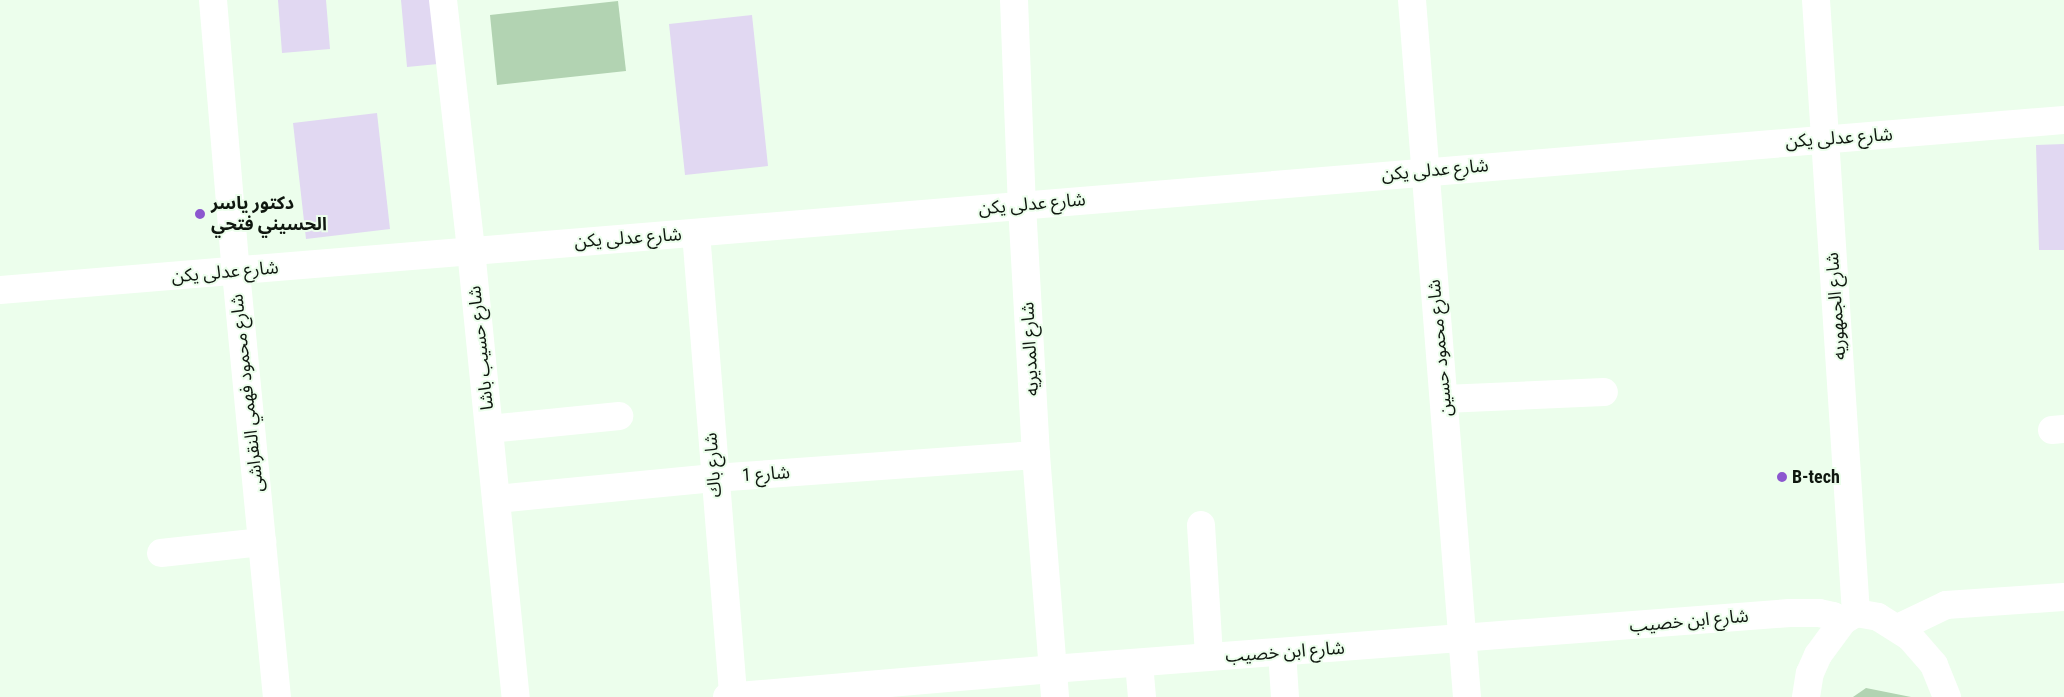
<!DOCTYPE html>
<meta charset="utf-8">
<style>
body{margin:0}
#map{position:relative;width:2064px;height:697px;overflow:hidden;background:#ecfeec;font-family:"Roboto Condensed","Noto Sans Arabic",sans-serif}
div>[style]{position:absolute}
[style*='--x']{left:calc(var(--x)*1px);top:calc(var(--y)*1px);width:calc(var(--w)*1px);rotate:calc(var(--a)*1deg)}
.green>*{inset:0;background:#b2d3b2}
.building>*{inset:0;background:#e1d8f2}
.minor>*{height:28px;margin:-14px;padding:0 14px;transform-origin:14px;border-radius:14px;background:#fff}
.dots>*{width:14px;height:14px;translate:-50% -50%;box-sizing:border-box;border:2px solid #ecfeec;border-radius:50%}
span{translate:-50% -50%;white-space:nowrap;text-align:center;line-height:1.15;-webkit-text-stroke:4px #ecfeec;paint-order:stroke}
.street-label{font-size:18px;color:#0f170f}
.poi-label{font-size:18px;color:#0f170f;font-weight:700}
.left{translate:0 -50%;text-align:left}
</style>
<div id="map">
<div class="green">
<i style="clip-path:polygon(618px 1px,626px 71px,497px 85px,490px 15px)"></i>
<i style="clip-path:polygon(1866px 688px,1911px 697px,1853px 697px)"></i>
</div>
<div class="building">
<i style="clip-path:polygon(278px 0,326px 0,330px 49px,282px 53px)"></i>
<i style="clip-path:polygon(401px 0,433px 0,438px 64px,407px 67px)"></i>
<i style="clip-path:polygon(752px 15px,768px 166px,685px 175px,669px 24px)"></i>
<i style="clip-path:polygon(377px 113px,390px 229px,306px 239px,293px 123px)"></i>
<i style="clip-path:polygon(2064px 144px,2064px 250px,2039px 250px,2036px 145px)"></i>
</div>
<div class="minor">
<i style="--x:213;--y:0;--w:273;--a:85.2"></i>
<i style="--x:236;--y:272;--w:427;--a:84.5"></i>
<i style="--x:443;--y:0;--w:252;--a:83.6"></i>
<i style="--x:471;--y:250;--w:449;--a:84.3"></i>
<i style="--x:1014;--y:0;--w:205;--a:87.8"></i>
<i style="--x:1022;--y:205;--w:250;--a:86.8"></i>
<i style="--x:1036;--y:455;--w:243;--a:85.5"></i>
<i style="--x:1412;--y:0;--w:699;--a:85.49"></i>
<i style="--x:1816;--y:0;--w:614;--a:86.27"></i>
<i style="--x:696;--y:233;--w:465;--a:85.4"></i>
<i style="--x:0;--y:290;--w:2071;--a:-4.71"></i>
<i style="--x:1444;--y:399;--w:160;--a:-2.5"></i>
<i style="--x:489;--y:429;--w:131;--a:-5.7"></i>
<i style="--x:2052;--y:430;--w:12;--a:-5"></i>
<i style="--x:496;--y:499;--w:219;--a:-5.5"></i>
<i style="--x:714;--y:478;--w:323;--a:-4.1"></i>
<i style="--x:1201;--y:525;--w:132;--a:86.5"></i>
<i style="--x:161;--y:553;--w:102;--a:-6.2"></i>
<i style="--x:1898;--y:628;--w:53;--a:-25.6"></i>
<i style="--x:1946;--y:605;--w:118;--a:-3.9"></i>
<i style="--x:1282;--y:652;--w:45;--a:86.2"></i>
<i style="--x:1139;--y:663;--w:34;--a:85"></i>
<i style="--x:727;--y:697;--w:326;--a:-4.9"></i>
<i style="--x:1052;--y:669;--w:740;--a:-4.34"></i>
<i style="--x:1790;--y:613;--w:29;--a:0"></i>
<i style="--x:1819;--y:613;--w:14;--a:12"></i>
<i style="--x:1833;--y:616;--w:11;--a:27"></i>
<i style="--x:1806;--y:697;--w:24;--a:-81"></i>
<i style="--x:1810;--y:673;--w:20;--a:-66"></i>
<i style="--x:1818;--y:655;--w:42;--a:-53.7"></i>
<i style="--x:1843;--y:621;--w:15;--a:-32"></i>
<i style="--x:1856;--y:613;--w:22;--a:10"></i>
<i style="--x:1878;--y:617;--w:36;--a:32"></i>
<i style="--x:1909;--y:636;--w:38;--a:49"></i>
<i style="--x:1934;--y:665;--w:35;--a:68"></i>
</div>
<div class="dots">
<i style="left:200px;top:214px;background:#8c57cf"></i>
<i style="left:1782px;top:477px;background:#8c57cf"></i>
</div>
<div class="street-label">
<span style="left:1839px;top:138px;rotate:-4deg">شارع عدلى يكن</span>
<span style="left:1435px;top:170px;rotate:-5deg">شارع عدلى يكن</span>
<span style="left:1032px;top:204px;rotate:-5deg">شارع عدلى يكن</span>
<span style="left:628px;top:238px;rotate:-4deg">شارع عدلى يكن</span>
<span style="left:225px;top:272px;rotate:-5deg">شارع عدلى يكن</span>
<span style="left:1836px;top:306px;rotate:-94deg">شارع الجمهوريه</span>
<span style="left:481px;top:348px;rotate:-96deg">شارع حسيب باشا</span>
<span style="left:1440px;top:348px;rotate:-95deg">شارع محمود حسين</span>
<span style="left:1030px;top:349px;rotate:-93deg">شارع المديريه</span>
<span style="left:247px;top:393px;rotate:-96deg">شارع محمود فهمي النقراشى</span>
<span style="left:713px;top:465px;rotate:-94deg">شارع باك</span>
<span style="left:766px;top:474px;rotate:-4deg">شارع 1</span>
<span style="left:1689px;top:621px;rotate:-5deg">شارع ابن خصيب</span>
<span style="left:1285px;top:652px;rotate:-4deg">شارع ابن خصيب</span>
</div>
<div class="poi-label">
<span class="left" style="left:211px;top:214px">دكتور ياسر<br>الحسيني فتحي</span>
<span class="left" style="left:1792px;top:477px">B-tech</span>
</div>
</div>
